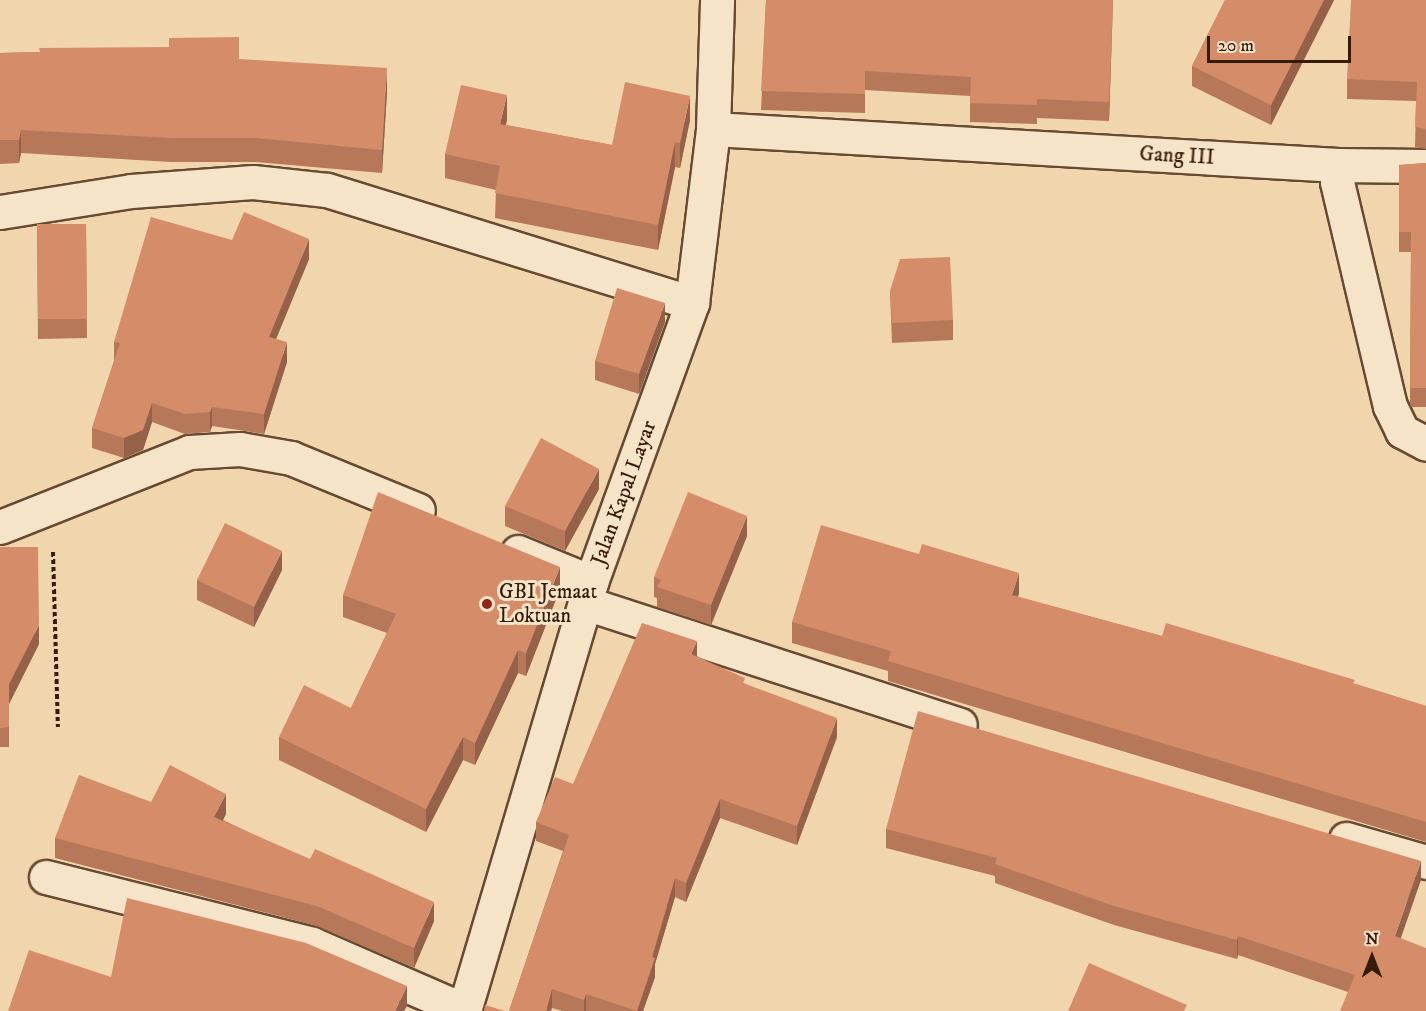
<!DOCTYPE html>
<style>
body{margin:0}
#map{position:relative;width:1426px;height:1011px;overflow:hidden;background:#f1d5ac;font-family:"IM FELL DW Pica",serif}
div>[style]{position:absolute}
[style*='--x']{left:calc(var(--x)*1px);top:calc(var(--y)*1px);width:calc(var(--w)*1px);rotate:calc(var(--a)*1deg)}
.path>*{height:4px;margin-top:-2px;transform-origin:0;background:repeating-linear-gradient(90deg,#371b0a 0 4.5px,transparent 0 7.5px)}
.roads{filter:drop-shadow(2px 0 #664a32) drop-shadow(-2px 0 #664a32) drop-shadow(0 2px #664a32) drop-shadow(0 -2px #664a32)}
.minor>*{height:33px;margin:-16.5px;padding:0 16.5px;transform-origin:16.5px;border-radius:16.5px;background:#f6e4c9}
.wall>*{inset:0;background:#b77859}
.shaded-wall>*{inset:0;background:#956249}
.building>*{inset:0;background:#d58c68}
.dots>*{width:16px;height:16px;translate:-50% -50%;box-sizing:border-box;border:3px solid #f6e4c9;border-radius:50%}
span{translate:-50% -50%;white-space:nowrap;text-align:center;line-height:1.15;-webkit-text-stroke:6px #f6e4c9;paint-order:stroke}
.street-label{font-size:21px;color:#371b0a}
.poi-label{font-size:21px;color:#371b0a}
.left{translate:0 -50%;text-align:left}
.north{position:absolute;left:1342px;top:927px;width:60px;height:60px;-webkit-text-stroke:4px #f6e4c9;paint-order:stroke;rotate:0deg;font-size:16px;font-weight:700;line-height:24px;text-align:center;color:#371b0a}
.north::after{content:'';display:block;margin:auto;width:21px;height:27px;background:#371b0a;clip-path:polygon(50% 0,100% 100%,50% 72%,0 100%)}
.scale{position:absolute;left:1207px;top:36px;width:144px;height:27px;box-sizing:border-box;border:3px solid #371b0a;border-top:0;padding-left:8px;font-size:18px;line-height:21px;white-space:nowrap;color:#371b0a;-webkit-text-stroke:4px #f6e4c9;paint-order:stroke}
</style>
<div id="map">
<div class="path">
<i style="--x:53;--y:552;--w:175;--a:88.4"></i>
</div>
<div class="roads">
<div class="minor">
<i style="--x:713;--y:129;--w:626;--a:3.3"></i>
<i style="--x:1338;--y:165;--w:17;--a:93"></i>
<i style="--x:1337;--y:182;--w:230;--a:76.7"></i>
<i style="--x:1390;--y:406;--w:28;--a:64"></i>
<i style="--x:1402;--y:431;--w:27;--a:28"></i>
<i style="--x:1338;--y:165;--w:88;--a:0.7"></i>
<i style="--x:0;--y:212;--w:133;--a:-9.1"></i>
<i style="--x:131;--y:191;--w:122;--a:-4.2"></i>
<i style="--x:253;--y:182;--w:74;--a:6.2"></i>
<i style="--x:327;--y:190;--w:382;--a:17.2"></i>
<i style="--x:0;--y:527;--w:203;--a:-21.6"></i>
<i style="--x:189;--y:452;--w:51;--a:-3.4"></i>
<i style="--x:240;--y:449;--w:52;--a:10"></i>
<i style="--x:291;--y:458;--w:137;--a:22.3"></i>
<i style="--x:518;--y:552;--w:79;--a:22.3"></i>
<i style="--x:585;--y:603;--w:394;--a:18"></i>
<i style="--x:1346;--y:839;--w:83;--a:16"></i>
<i style="--x:46;--y:877;--w:274;--a:14.1"></i>
<i style="--x:312;--y:944;--w:166;--a:23.5"></i>
<i style="--x:464;--y:1011;--w:447;--a:-73.5"></i>
<i style="--x:591;--y:582;--w:297;--a:-70.1"></i>
<i style="--x:692;--y:303;--w:175;--a:-83.1"></i>
<i style="--x:713;--y:129;--w:129;--a:-88.2"></i>
</div>
</div>
<div class="wall">
<i style="clip-path:polygon(766px 0,1113px 0,1109px 121px,1037px 118px,1037px 124px,970px 122px,970px 96px,865px 90px,865px 113px,761px 110px)"></i>
<i style="clip-path:polygon(1225px 0,1334px 0,1271px 125px,1192px 86px,1192px 66px)"></i>
<i style="clip-path:polygon(1426px 0,1426px 149px,1415px 147px,1416px 101px,1347px 99px,1347px 79px)"></i>
<i style="clip-path:polygon(40px 52px,239px 59px,387px 92px,382px 173px,256px 162px,171px 162px,21px 153px,19px 163px,0 164px,0 53px)"></i>
<i style="clip-path:polygon(507px 120px,506px 125px,612px 145px,690px 120px,680px 168px,675px 167px,658px 250px,495px 218px,496px 190px,445px 178px,445px 154px)"></i>
<i style="clip-path:polygon(1426px 163px,1426px 407px,1411px 407px,1410px 404px,1411px 252px,1399px 252px,1399px 165px)"></i>
<i style="clip-path:polygon(37px 224px,86px 224px,87px 338px,38px 339px)"></i>
<i style="clip-path:polygon(232px 240px,309px 259px,276px 339px,287px 362px,264px 434px,212px 426px,210px 432px,185px 434px,152px 422px,143px 450px,124px 458px,92px 448px,92px 428px,114px 361px,114px 342px)"></i>
<i style="clip-path:polygon(890px 291px,953px 320px,953px 340px,892px 343px)"></i>
<i style="clip-path:polygon(665px 322px,639px 394px,595px 380px,595px 361px)"></i>
<i style="clip-path:polygon(599px 489px,565px 551px,505px 526px,505px 506px)"></i>
<i style="clip-path:polygon(747px 536px,711px 625px,657px 607px,657px 598px,654px 597px,654px 577px)"></i>
<i style="clip-path:polygon(0 547px,39px 644px,9px 704px,9px 747px,0 747px)"></i>
<i style="clip-path:polygon(282px 570px,254px 627px,197px 600px,197px 580px)"></i>
<i style="clip-path:polygon(560px 589px,526px 676px,518px 673px,475px 765px,463px 760px,426px 832px,279px 760px,279px 737px,351px 708px,387px 633px,343px 617px,343px 595px)"></i>
<i style="clip-path:polygon(1019px 593px,1018px 597px,1162px 636px,1355px 684px,1426px 706px,1426px 842px,888px 681px,888px 671px,792px 643px,792px 622px)"></i>
<i style="clip-path:polygon(697px 656px,837px 737px,797px 845px,720px 818px,686px 902px,675px 897px,655px 964px,655px 977px,643px 1011px,562px 1011px,552px 1008px,509px 1011px,563px 851px,536px 841px,536px 822px)"></i>
<i style="clip-path:polygon(151px 802px,226px 814px,223px 820px,434px 921px,414px 968px,317px 926px,55px 858px,55px 838px)"></i>
<i style="clip-path:polygon(886px 829px,1421px 880px,1348px 992px,1238px 955px,1237px 959px,1114px 925px,995px 883px,995px 876px,886px 848px)"></i>
</div>
<div class="shaded-wall">
<i style="clip-path:polygon(1113px 0,1109px 121px,1109px 102px)"></i>
<i style="clip-path:polygon(1324px 0,1334px 0,1271px 125px,1271px 105px)"></i>
<i style="clip-path:polygon(387px 68px,387px 92px,382px 173px,382px 150px)"></i>
<i style="clip-path:polygon(507px 95px,507px 120px,500px 148px,500px 124px)"></i>
<i style="clip-path:polygon(690px 96px,690px 120px,680px 168px,680px 143px)"></i>
<i style="clip-path:polygon(21px 130px,21px 153px,19px 163px,19px 140px)"></i>
<i style="clip-path:polygon(675px 142px,675px 167px,658px 250px,658px 225px)"></i>
<i style="clip-path:polygon(309px 239px,309px 259px,269px 356px,269px 337px)"></i>
<i style="clip-path:polygon(665px 303px,665px 322px,639px 394px,639px 374px)"></i>
<i style="clip-path:polygon(287px 342px,287px 362px,264px 434px,264px 414px)"></i>
<i style="clip-path:polygon(152px 403px,152px 422px,143px 450px,124px 458px,124px 438px)"></i>
<i style="clip-path:polygon(212px 407px,212px 426px,210px 432px,210px 412px)"></i>
<i style="clip-path:polygon(599px 469px,599px 489px,565px 551px,565px 531px)"></i>
<i style="clip-path:polygon(747px 516px,747px 536px,711px 625px,711px 605px)"></i>
<i style="clip-path:polygon(282px 551px,282px 570px,254px 627px,254px 607px)"></i>
<i style="clip-path:polygon(560px 567px,560px 589px,526px 676px,526px 653px)"></i>
<i style="clip-path:polygon(1019px 573px,1019px 593px,1012px 616px,1012px 595px)"></i>
<i style="clip-path:polygon(39px 625px,39px 644px,9px 704px,9px 684px)"></i>
<i style="clip-path:polygon(697px 641px,697px 660px,691px 654px)"></i>
<i style="clip-path:polygon(518px 650px,518px 673px,475px 765px,475px 743px)"></i>
<i style="clip-path:polygon(837px 718px,837px 737px,797px 845px,797px 826px)"></i>
<i style="clip-path:polygon(463px 737px,463px 760px,426px 832px,426px 809px)"></i>
<i style="clip-path:polygon(226px 794px,226px 814px,214px 837px,214px 817px)"></i>
<i style="clip-path:polygon(720px 799px,720px 818px,686px 902px,686px 883px)"></i>
<i style="clip-path:polygon(1421px 861px,1421px 880px,1395px 955px,1395px 936px)"></i>
<i style="clip-path:polygon(675px 878px,675px 897px,655px 964px,655px 977px,643px 1011px,637px 1011px)"></i>
<i style="clip-path:polygon(434px 902px,434px 921px,414px 968px,414px 948px)"></i>
<i style="clip-path:polygon(1238px 936px,1238px 955px,1237px 959px,1237px 940px)"></i>
<i style="clip-path:polygon(407px 986px,407px 1006px,404px 1011px,395px 1011px)"></i>
<i style="clip-path:polygon(552px 989px,552px 1008px,551px 1011px,546px 1011px)"></i>
<i style="clip-path:polygon(586px 994px,586px 1011px,584px 1011px,584px 1000px)"></i>
</div>
<div class="building">
<i style="clip-path:polygon(766px 0,1113px 0,1109px 102px,1037px 99px,1037px 105px,970px 103px,971px 77px,865px 71px,865px 94px,761px 91px)"></i>
<i style="clip-path:polygon(1225px 0,1324px 0,1271px 105px,1192px 66px)"></i>
<i style="clip-path:polygon(1351px 0,1426px 0,1426px 129px,1415px 127px,1417px 82px,1347px 79px)"></i>
<i style="clip-path:polygon(239px 37px,239px 59px,387px 68px,382px 150px,256px 138px,171px 138px,21px 130px,19px 140px,0 140px,0 53px,40px 52px,39px 48px,169px 47px,169px 38px)"></i>
<i style="clip-path:polygon(625px 82px,690px 96px,680px 143px,675px 142px,658px 225px,495px 193px,500px 166px,445px 154px,461px 85px,507px 95px,500px 124px,612px 145px)"></i>
<i style="clip-path:polygon(1426px 163px,1426px 388px,1411px 388px,1410px 384px,1411px 232px,1399px 232px,1399px 165px)"></i>
<i style="clip-path:polygon(244px 212px,309px 239px,269px 337px,287px 342px,264px 414px,212px 407px,210px 412px,185px 414px,152px 403px,143px 430px,124px 438px,92px 428px,120px 343px,114px 342px,151px 217px,232px 240px)"></i>
<i style="clip-path:polygon(37px 224px,86px 224px,87px 319px,38px 319px)"></i>
<i style="clip-path:polygon(950px 257px,953px 320px,892px 323px,890px 291px,900px 259px)"></i>
<i style="clip-path:polygon(617px 288px,665px 303px,639px 374px,595px 361px)"></i>
<i style="clip-path:polygon(541px 438px,599px 469px,565px 531px,505px 506px)"></i>
<i style="clip-path:polygon(378px 492px,560px 567px,526px 653px,518px 650px,475px 743px,463px 737px,426px 809px,279px 737px,304px 685px,351px 708px,396px 614px,343px 595px)"></i>
<i style="clip-path:polygon(688px 492px,747px 516px,711px 605px,657px 587px,661px 580px,654px 577px)"></i>
<i style="clip-path:polygon(225px 523px,282px 551px,254px 607px,197px 580px)"></i>
<i style="clip-path:polygon(821px 525px,919px 554px,922px 544px,1019px 573px,1012px 595px,1162px 636px,1166px 623px,1355px 680px,1353px 683px,1426px 706px,1426px 822px,888px 661px,891px 651px,792px 622px)"></i>
<i style="clip-path:polygon(0 547px,38px 547px,39px 625px,9px 684px,9px 727px,0 728px)"></i>
<i style="clip-path:polygon(642px 623px,697px 641px,691px 654px,745px 678px,743px 683px,837px 718px,797px 826px,720px 799px,686px 883px,675px 878px,652px 957px,655px 958px,637px 1011px,586px 994px,584px 1000px,552px 989px,546px 1011px,509px 1011px,569px 835px,536px 822px,555px 777px,573px 784px)"></i>
<i style="clip-path:polygon(918px 711px,1421px 861px,1395px 936px,1426px 948px,1426px 1011px,1340px 1011px,1355px 975px,1238px 936px,1237px 940px,1114px 906px,995px 864px,997px 858px,886px 829px)"></i>
<i style="clip-path:polygon(170px 765px,226px 794px,214px 817px,310px 859px,315px 849px,434px 902px,414px 948px,317px 906px,55px 838px,79px 775px,151px 802px)"></i>
<i style="clip-path:polygon(127px 898px,306px 943px,407px 986px,395px 1011px,8px 1011px,29px 950px,111px 977px)"></i>
<i style="clip-path:polygon(1089px 963px,1187px 1005px,1184px 1011px,1068px 1011px)"></i>
<i style="clip-path:polygon(485px 1005px,505px 1011px,484px 1011px)"></i>
</div>
<div class="dots">
<i style="left:487px;top:604px;background:#8f2418"></i>
</div>
<div class="street-label">
<span style="left:1177px;top:156px;rotate:3deg">Gang III</span>
<span style="left:624px;top:493px;rotate:-70deg">Jalan Kapal Layar</span>
</div>
<div class="poi-label">
<span class="left" style="left:499px;top:604px">GBI Jemaat<br>Loktuan</span>
</div>
<div class="north">N</div>
<div class="scale">20 m</div>
</div>
